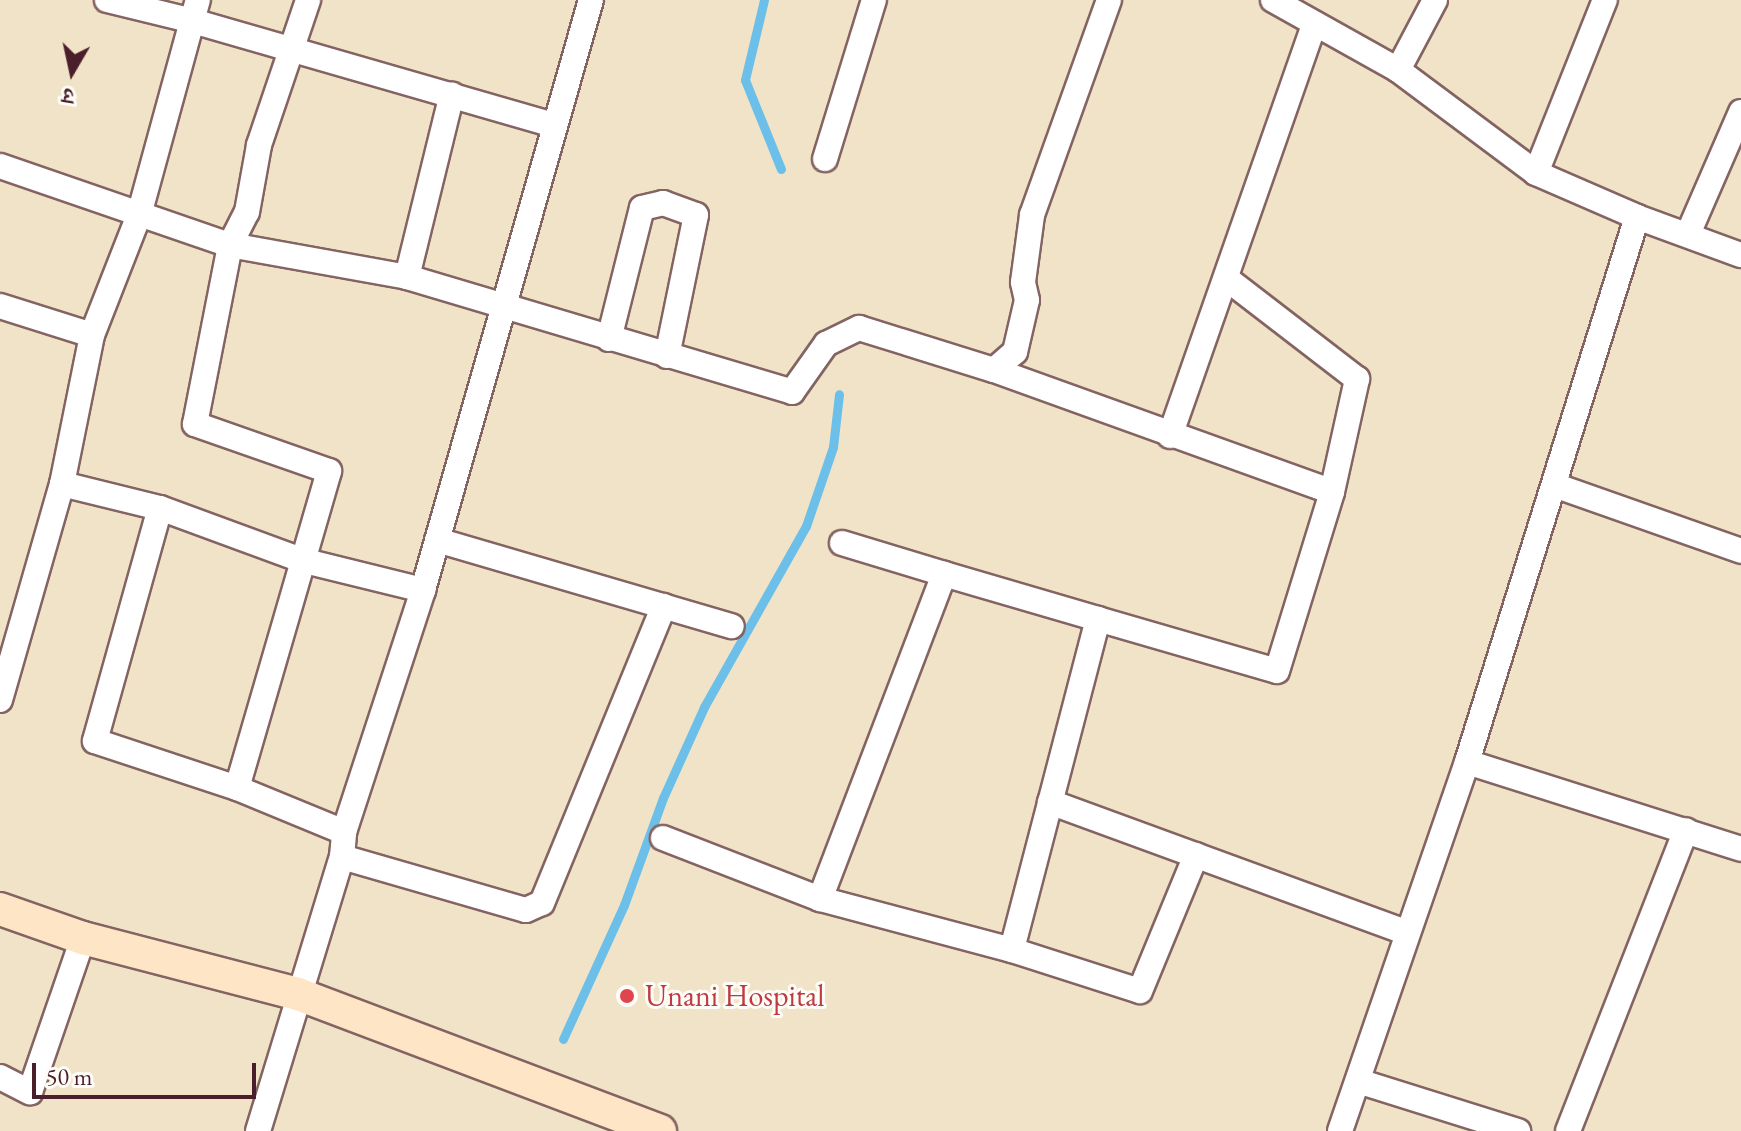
<!DOCTYPE html>
<meta charset="utf-8">
<style>
body{margin:0}
#map{position:relative;width:1741px;height:1131px;overflow:hidden;background:#f1e3c7;font-family:"EB Garamond","Noto Serif Devanagari",serif}
div>[style]{position:absolute}
[style*='--x']{left:calc(var(--x)*1px);top:calc(var(--y)*1px);width:calc(var(--w)*1px);rotate:calc(var(--a)*1deg)}
.stream>*{height:9px;margin:-4.5px;padding:0 4.5px;transform-origin:4.5px;border-radius:4.5px;background:#6cbfe8}
.roads{filter:drop-shadow(2px 0 #846462) drop-shadow(-2px 0 #846462) drop-shadow(0 2px #846462) drop-shadow(0 -2px #846462)}
.street>*{height:24px;margin:-12px;padding:0 12px;transform-origin:12px;border-radius:12px;background:#fff}
.secondary>*{height:32px;margin:-16px;padding:0 16px;transform-origin:16px;border-radius:16px;background:#fde5c5}
.dots>*{width:22px;height:22px;translate:-50% -50%;box-sizing:border-box;border:4px solid #fdfcf7;border-radius:50%}
span{translate:-50% -50%;white-space:nowrap;text-align:center;line-height:1.15;-webkit-text-stroke:6px #fdfcf7;paint-order:stroke}
.health-label{font-size:30px;color:#be3a42}
.left{translate:0 -50%;text-align:left}
.north{position:absolute;left:32px;top:32px;width:80px;height:80px;-webkit-text-stroke:6px #fdfcf7;paint-order:stroke;rotate:189deg;font-size:22px;font-weight:700;line-height:32px;text-align:center;color:#4a1f2b}
.north::after{content:'';display:block;margin:auto;width:28px;height:36px;background:#4a1f2b;clip-path:polygon(50% 0,100% 100%,50% 72%,0 100%)}
.scale{position:absolute;left:32px;top:1063px;width:224px;height:36px;box-sizing:border-box;border:4px solid #4a1f2b;border-top:0;padding-left:10px;font-size:24px;line-height:28px;white-space:nowrap;color:#4a1f2b;-webkit-text-stroke:6px #fdfcf7;paint-order:stroke}
</style>
<div id="map">
<div class="stream">
<i style="--x:764;--y:0;--w:82;--a:103.4"></i>
<i style="--x:745;--y:80;--w:96;--a:68"></i>
<i style="--x:563;--y:1039;--w:147;--a:-65.5"></i>
<i style="--x:624;--y:905;--w:114;--a:-70"></i>
<i style="--x:663;--y:798;--w:100;--a:-65.7"></i>
<i style="--x:704;--y:707;--w:208;--a:-60.6"></i>
<i style="--x:806;--y:526;--w:83;--a:-71.1"></i>
<i style="--x:833;--y:447;--w:53;--a:-83.5"></i>
</div>
<div class="roads">
<div class="street">
<i style="--x:107;--y:0;--w:89;--a:13.7"></i>
<i style="--x:193;--y:21;--w:375;--a:16.1"></i>
<i style="--x:1273;--y:0;--w:143;--a:29.2"></i>
<i style="--x:1398;--y:70;--w:172;--a:36.7"></i>
<i style="--x:1536;--y:173;--w:110;--a:23.5"></i>
<i style="--x:1637;--y:217;--w:111;--a:20.1"></i>
<i style="--x:1398;--y:70;--w:79;--a:-62.1"></i>
<i style="--x:825;--y:159;--w:166;--a:-72.9"></i>
<i style="--x:0;--y:166;--w:243;--a:19"></i>
<i style="--x:230;--y:245;--w:180;--a:10.2"></i>
<i style="--x:407;--y:277;--w:402;--a:16.6"></i>
<i style="--x:792;--y:392;--w:59;--a:-54.7"></i>
<i style="--x:826;--y:344;--w:37;--a:-26"></i>
<i style="--x:859;--y:328;--w:141;--a:17.3"></i>
<i style="--x:994;--y:370;--w:359;--a:19.8"></i>
<i style="--x:1536;--y:173;--w:186;--a:-68.3"></i>
<i style="--x:1688;--y:234;--w:133;--a:-66.5"></i>
<i style="--x:407;--y:277;--w:188;--a:-76.2"></i>
<i style="--x:0;--y:306;--w:96;--a:17.5"></i>
<i style="--x:609;--y:339;--w:135;--a:-75.9"></i>
<i style="--x:642;--y:208;--w:22;--a:-13"></i>
<i style="--x:663;--y:203;--w:35;--a:20"></i>
<i style="--x:696;--y:215;--w:144;--a:101.6"></i>
<i style="--x:994;--y:370;--w:28;--a:-41"></i>
<i style="--x:1015;--y:352;--w:53;--a:-77"></i>
<i style="--x:1027;--y:300;--w:18;--a:-103"></i>
<i style="--x:1023;--y:282;--w:68;--a:-82.3"></i>
<i style="--x:1032;--y:215;--w:228;--a:-70.3"></i>
<i style="--x:1170;--y:436;--w:435;--a:-70.7"></i>
<i style="--x:62;--y:484;--w:101;--a:13.8"></i>
<i style="--x:160;--y:508;--w:150;--a:20.2"></i>
<i style="--x:301;--y:560;--w:126;--a:13.8"></i>
<i style="--x:1554;--y:485;--w:198;--a:19.4"></i>
<i style="--x:160;--y:508;--w:242;--a:105.6"></i>
<i style="--x:95;--y:741;--w:150;--a:18.3"></i>
<i style="--x:237;--y:788;--w:116;--a:22.4"></i>
<i style="--x:437;--y:540;--w:307;--a:16.3"></i>
<i style="--x:842;--y:543;--w:107;--a:16.9"></i>
<i style="--x:1098;--y:619;--w:342;--a:104.6"></i>
<i style="--x:1012;--y:950;--w:199;--a:-165.1"></i>
<i style="--x:820;--y:899;--w:348;--a:-69.1"></i>
<i style="--x:944;--y:574;--w:160;--a:16.3"></i>
<i style="--x:1098;--y:619;--w:186;--a:16.2"></i>
<i style="--x:1277;--y:671;--w:187;--a:-72.9"></i>
<i style="--x:1332;--y:492;--w:116;--a:-77.5"></i>
<i style="--x:1357;--y:379;--w:165;--a:-142.4"></i>
<i style="--x:0;--y:700;--w:225;--a:-74"></i>
<i style="--x:62;--y:484;--w:152;--a:-78.6"></i>
<i style="--x:92;--y:335;--w:129;--a:-68.6"></i>
<i style="--x:139;--y:215;--w:223;--a:-74.7"></i>
<i style="--x:1467;--y:762;--w:287;--a:17.6"></i>
<i style="--x:237;--y:788;--w:330;--a:-73.8"></i>
<i style="--x:329;--y:471;--w:142;--a:-160.7"></i>
<i style="--x:195;--y:424;--w:182;--a:-78.9"></i>
<i style="--x:230;--y:245;--w:37;--a:-63"></i>
<i style="--x:247;--y:212;--w:68;--a:-79.8"></i>
<i style="--x:259;--y:145;--w:153;--a:-71.3"></i>
<i style="--x:1050;--y:802;--w:379;--a:20.1"></i>
<i style="--x:663;--y:838;--w:168;--a:21.2"></i>
<i style="--x:342;--y:857;--w:191;--a:16.1"></i>
<i style="--x:526;--y:910;--w:17;--a:-24"></i>
<i style="--x:542;--y:903;--w:321;--a:-67.7"></i>
<i style="--x:1012;--y:950;--w:134;--a:17.8"></i>
<i style="--x:1140;--y:991;--w:147;--a:-67.6"></i>
<i style="--x:0;--y:1077;--w:34;--a:27"></i>
<i style="--x:30;--y:1092;--w:163;--a:-71"></i>
<i style="--x:1358;--y:1081;--w:168;--a:17.4"></i>
<i style="--x:258;--y:1131;--w:287;--a:-73"></i>
<i style="--x:342;--y:857;--w:25;--a:-85"></i>
<i style="--x:344;--y:832;--w:255;--a:-71.9"></i>
<i style="--x:423;--y:590;--w:613;--a:-74.11"></i>
<i style="--x:1340;--y:1131;--w:390;--a:-71"></i>
<i style="--x:1467;--y:762;--w:571;--a:-72.68"></i>
<i style="--x:1568;--y:1131;--w:323;--a:-68.6"></i>
</div>
<div class="secondary">
<i style="--x:0;--y:909;--w:88;--a:19.3"></i>
<i style="--x:83;--y:938;--w:222;--a:14.6"></i>
<i style="--x:298;--y:994;--w:387;--a:20.7"></i>
</div>
</div>
<div class="dots">
<i style="left:627px;top:996px;background:#e0444e"></i>
</div>
<div class="health-label">
<span class="left" style="left:645px;top:996px">Unani Hospital</span>
</div>
<div class="north">उ</div>
<div class="scale">50 m</div>
</div>
